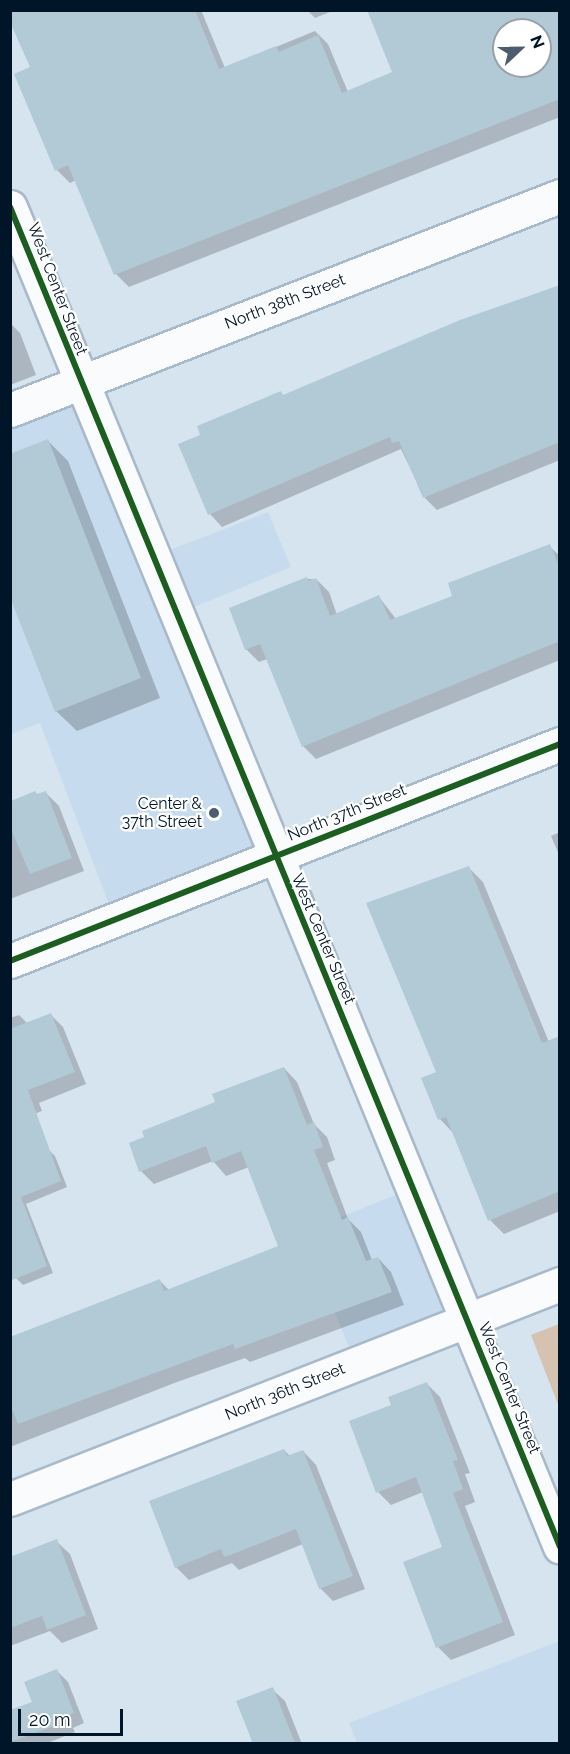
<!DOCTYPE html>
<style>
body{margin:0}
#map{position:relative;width:570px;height:1754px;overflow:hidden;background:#d6e4f0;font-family:Raleway,sans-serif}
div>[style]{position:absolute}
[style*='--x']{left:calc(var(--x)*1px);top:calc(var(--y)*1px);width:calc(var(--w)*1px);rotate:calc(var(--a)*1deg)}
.built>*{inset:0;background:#c6dbed}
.green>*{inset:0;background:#d5c2b0}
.shadow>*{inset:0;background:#0003}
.building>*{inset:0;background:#b2cad5}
.roads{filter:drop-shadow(2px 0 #a8baca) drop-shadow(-2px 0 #a8baca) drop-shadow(0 2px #a8baca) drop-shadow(0 -2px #a8baca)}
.minor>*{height:33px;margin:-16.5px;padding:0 16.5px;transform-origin:16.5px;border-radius:16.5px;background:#f9fbfd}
.tertiary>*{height:33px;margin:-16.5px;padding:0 16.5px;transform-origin:16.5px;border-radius:16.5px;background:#f9fbfd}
.cycleway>*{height:6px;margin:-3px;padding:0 3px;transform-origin:3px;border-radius:3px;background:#1b5e20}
.dots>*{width:16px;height:16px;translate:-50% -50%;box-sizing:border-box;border:3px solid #fff;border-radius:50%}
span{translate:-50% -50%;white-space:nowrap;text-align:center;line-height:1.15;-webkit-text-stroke:4.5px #fff;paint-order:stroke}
.street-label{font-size:16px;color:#001528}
.poi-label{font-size:16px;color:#001528}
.right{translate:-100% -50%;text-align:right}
.frame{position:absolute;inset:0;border:12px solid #001528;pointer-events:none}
.north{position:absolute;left:492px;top:18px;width:60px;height:60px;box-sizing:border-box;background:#fff;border:2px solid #99a1a9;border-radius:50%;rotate:68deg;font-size:16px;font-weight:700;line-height:24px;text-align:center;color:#001528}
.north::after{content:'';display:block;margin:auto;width:21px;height:27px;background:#4b5d6e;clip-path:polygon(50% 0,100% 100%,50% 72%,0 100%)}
.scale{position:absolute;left:18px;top:1709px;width:105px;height:27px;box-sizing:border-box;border:3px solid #001528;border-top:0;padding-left:8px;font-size:18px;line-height:21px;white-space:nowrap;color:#001528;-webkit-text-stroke:4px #fff;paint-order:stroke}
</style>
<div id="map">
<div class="built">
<i style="clip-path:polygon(79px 382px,152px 557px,268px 512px,291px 567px,175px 615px,275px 857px,115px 920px,40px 723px,11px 734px,11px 410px)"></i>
<i style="clip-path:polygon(412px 1188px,467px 1320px,356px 1364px,302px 1233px)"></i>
<i style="clip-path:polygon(559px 1641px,559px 1743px,357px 1743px,349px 1723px)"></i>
</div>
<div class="green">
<i style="clip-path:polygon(559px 1324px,559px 1407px,531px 1335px)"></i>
</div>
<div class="shadow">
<i style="clip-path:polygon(evenodd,10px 10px,201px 10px,225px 68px,315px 31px,328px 44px,348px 92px,394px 73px,368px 10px,560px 10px,560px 117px,129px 287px,116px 274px,76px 180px,70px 183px,57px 170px,31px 68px,10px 10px,504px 30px,540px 30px,540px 66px,504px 66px,504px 30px)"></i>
<i style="clip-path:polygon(307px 10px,335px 10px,315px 18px)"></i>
<i style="clip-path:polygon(560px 286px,560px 460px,437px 510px,424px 497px,401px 449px,222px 527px,210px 514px,284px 396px)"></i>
<i style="clip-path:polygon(10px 323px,20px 333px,36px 375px,10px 385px)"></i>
<i style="clip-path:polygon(48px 441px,68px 461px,160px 698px,77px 731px,56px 711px)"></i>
<i style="clip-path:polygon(549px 546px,560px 556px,560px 660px,316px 759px,303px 746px,267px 659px,259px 662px,246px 649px,306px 579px,316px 579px,329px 592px,337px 615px,379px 597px,396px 619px,454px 596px)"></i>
<i style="clip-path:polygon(45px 792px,59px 806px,84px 871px,10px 899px,10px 802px)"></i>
<i style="clip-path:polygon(560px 832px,560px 857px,551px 836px)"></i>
<i style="clip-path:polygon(469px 868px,483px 882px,549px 1042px,560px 1037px,560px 1211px,504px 1234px,490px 1220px,454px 1134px,440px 1119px,438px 1073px)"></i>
<i style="clip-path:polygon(19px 1015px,28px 1024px,51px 1015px,63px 1027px,86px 1084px,39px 1103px,42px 1111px,10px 1123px,10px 1018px)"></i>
<i style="clip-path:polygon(284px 1068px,297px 1082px,314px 1124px,327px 1137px,335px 1160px,327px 1163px,348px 1219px,361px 1232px,372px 1260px,378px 1258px,391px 1272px,404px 1305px,250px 1362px,245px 1358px,177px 1382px,10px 1447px,10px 1339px,159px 1280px,169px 1290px,280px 1247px,249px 1167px,226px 1176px,213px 1161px,154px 1184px,141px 1171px,217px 1103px)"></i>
<i style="clip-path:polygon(48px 1149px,55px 1156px,67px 1187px,26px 1204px,53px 1273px,23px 1285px,16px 1278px,10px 1165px)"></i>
<i style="clip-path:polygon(427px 1384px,440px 1397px,470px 1473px,465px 1474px,475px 1502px,465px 1506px,515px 1635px,451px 1660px,438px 1647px,444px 1547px,423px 1492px,391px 1505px,378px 1492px,393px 1405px)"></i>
<i style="clip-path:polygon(284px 1450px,290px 1456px,303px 1451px,316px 1465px,365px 1589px,333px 1601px,320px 1588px,303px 1544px,239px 1570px,232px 1563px,189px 1580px,176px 1567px)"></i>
<i style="clip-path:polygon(56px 1541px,70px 1554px,98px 1629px,62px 1643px,50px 1631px,10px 1646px,10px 1558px)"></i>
<i style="clip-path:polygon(57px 1671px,68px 1682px,84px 1723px,73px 1728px,75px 1732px,45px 1744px,10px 1744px,10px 1712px,34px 1703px)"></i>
<i style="clip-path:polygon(272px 1689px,285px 1701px,302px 1744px,253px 1744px,238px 1702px)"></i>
</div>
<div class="building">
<i style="clip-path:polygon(evenodd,10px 10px,195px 10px,219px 69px,276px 46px,279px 52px,318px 35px,342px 93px,392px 72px,367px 10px,560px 10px,560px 99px,114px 275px,68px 165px,55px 171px,14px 74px,30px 67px,10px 22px,10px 10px,504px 30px,540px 30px,540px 66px,504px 66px,504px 30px)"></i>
<i style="clip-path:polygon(560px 285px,560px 442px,423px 498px,399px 441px,392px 443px,390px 437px,208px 515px,178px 444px,200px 435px,197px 426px,281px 391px,283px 395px,460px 320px)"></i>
<i style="clip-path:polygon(48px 439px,141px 678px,55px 712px,10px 597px,10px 454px)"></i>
<i style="clip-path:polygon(550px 544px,560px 569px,560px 641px,302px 747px,260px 644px,245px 650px,229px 608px,307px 577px,308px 581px,316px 578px,330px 616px,379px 595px,390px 620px,452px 596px,448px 583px)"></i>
<i style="clip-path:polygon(35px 791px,37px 794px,46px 791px,72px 858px,30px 874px,11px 829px,11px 801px)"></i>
<i style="clip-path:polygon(469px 866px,542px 1043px,560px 1036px,560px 1191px,488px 1221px,446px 1117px,438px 1120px,421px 1078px,436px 1072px,366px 903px)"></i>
<i style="clip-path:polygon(51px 1013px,75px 1072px,28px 1090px,61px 1181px,21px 1197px,47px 1266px,10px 1281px,10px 1029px)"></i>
<i style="clip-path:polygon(284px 1067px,307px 1125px,314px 1122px,323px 1147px,314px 1150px,342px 1220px,348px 1217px,366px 1261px,378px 1257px,392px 1292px,235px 1349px,233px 1344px,18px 1424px,10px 1405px,10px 1337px,160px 1279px,164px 1291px,278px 1246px,241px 1151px,212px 1163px,206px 1146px,139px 1172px,129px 1143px,144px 1137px,142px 1131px,215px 1102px,212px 1094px)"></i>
<i style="clip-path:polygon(427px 1382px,458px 1460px,453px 1461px,463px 1489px,453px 1493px,503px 1622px,436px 1648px,403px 1562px,442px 1547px,416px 1477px,376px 1493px,349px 1421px,391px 1405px,388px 1397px)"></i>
<i style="clip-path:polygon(284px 1449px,287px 1456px,303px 1450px,353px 1576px,319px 1589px,296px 1529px,233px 1554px,224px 1557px,221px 1549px,175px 1568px,149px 1501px)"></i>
<i style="clip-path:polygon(57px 1539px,86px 1615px,47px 1630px,42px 1616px,10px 1628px,10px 1557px)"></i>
<i style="clip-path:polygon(57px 1669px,74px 1713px,63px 1717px,65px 1722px,10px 1742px,10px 1710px,32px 1702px,24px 1682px)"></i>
<i style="clip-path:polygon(273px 1687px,295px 1743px,253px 1743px,236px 1701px)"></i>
</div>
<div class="roads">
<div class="minor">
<i style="--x:10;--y:410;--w:590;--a:-21.26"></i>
<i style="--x:10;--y:961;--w:591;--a:-21.53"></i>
<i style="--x:10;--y:1499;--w:591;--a:-21.35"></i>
</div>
<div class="tertiary">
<i style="--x:10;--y:207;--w:1448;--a:67.68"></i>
</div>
</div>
<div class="cycleway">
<i style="--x:10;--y:207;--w:1448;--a:67.68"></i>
<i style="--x:10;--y:961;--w:591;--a:-21.53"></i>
</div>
<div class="dots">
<i style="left:214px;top:813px;background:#4b5d6e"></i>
</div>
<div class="street-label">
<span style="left:57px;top:289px;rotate:69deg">West Center Street</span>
<span style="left:285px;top:302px;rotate:-21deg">North 38th Street</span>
<span style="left:347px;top:813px;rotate:-22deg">North 37th Street</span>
<span style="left:323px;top:939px;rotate:67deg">West Center Street</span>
<span style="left:509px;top:1388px;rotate:68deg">West Center Street</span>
<span style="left:285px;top:1392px;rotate:-22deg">North 36th Street</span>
</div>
<div class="poi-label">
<span class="right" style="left:202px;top:813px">Center &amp;<br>37th Street</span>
</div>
<div class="frame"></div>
<div class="north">N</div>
<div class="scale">20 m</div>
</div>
